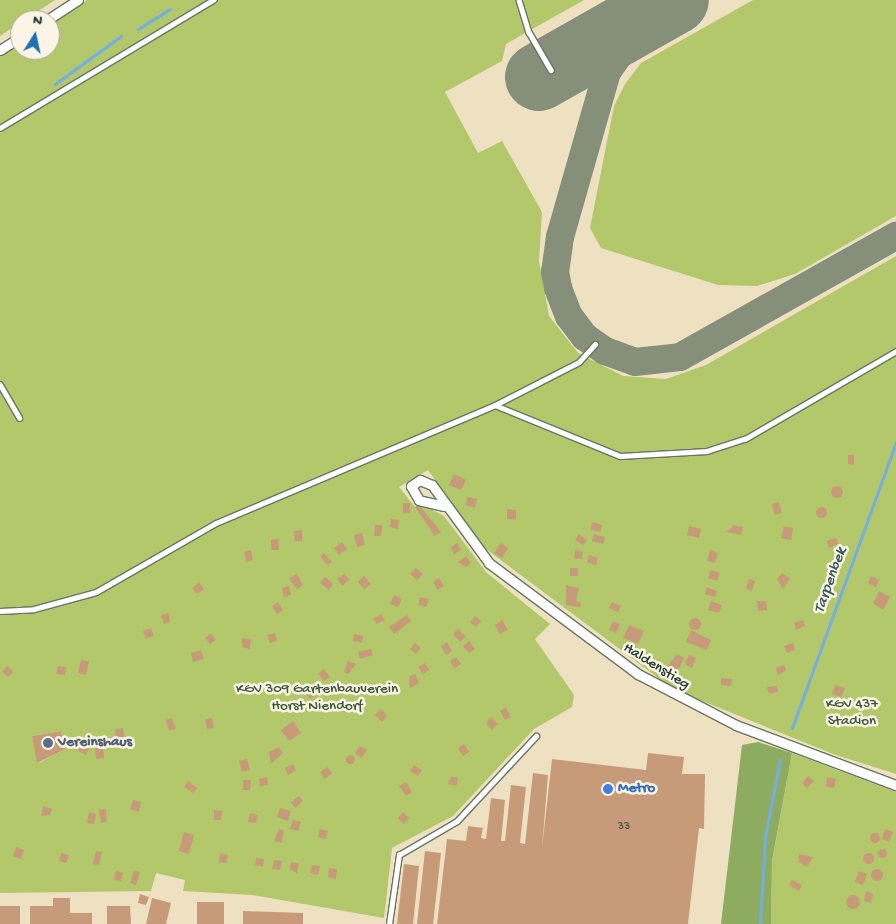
<!DOCTYPE html>
<style>
body{margin:0}
#map{position:relative;width:896px;height:924px;overflow:hidden;background:#eee1c1;font-family:"Gochi Hand",sans-serif}
div>[style]{position:absolute}
[style*='--x']{left:calc(var(--x)*1px);top:calc(var(--y)*1px);width:calc(var(--w)*1px);rotate:calc(var(--a)*1deg)}
.green>*{inset:0;background:#b3c76b}
.forest>*{inset:0;background:#8eac5f}
.stream>*{height:3px;margin:-1.5px;padding:0 1.5px;transform-origin:1.5px;border-radius:1.5px;background:#74aee4}
.taxiway>*{height:28px;margin:-14px;padding:0 14px;transform-origin:14px;border-radius:14px;background:#868f7a}
.runway>*{height:68px;margin:-34px;padding:0 34px;transform-origin:34px;border-radius:34px;background:#868f7a}
.building>*{inset:0;background:#c79b7a}
.round{border-radius:50%}
.roads{filter:drop-shadow(1px 0 #677665) drop-shadow(-1px 0 #677665) drop-shadow(0 1px #677665) drop-shadow(0 -1px #677665)}
.service>*{height:4.5px;margin:-2.25px;padding:0 2.25px;transform-origin:2.25px;border-radius:2.25px;background:#fff}
.minor>*{height:9px;margin:-4.5px;padding:0 4.5px;transform-origin:4.5px;border-radius:4.5px;background:#fff}
.dots>*{width:14px;height:14px;translate:-50% -50%;box-sizing:border-box;border:2px solid #fcf5e5;border-radius:50%}
span{translate:-50% -50%;white-space:nowrap;text-align:center;line-height:1.15;-webkit-text-stroke:5px #fcf5e5;paint-order:stroke}
.number-label{font-size:12px;color:#495446}
.number-label span{-webkit-text-stroke-width:0}
.street-label{font-size:15px;color:#1f3d34}
.park-label{font-size:15px;color:#3d593f}
.service-label{font-size:15px;color:#4e5e75;font-weight:700}
.left{translate:0 -50%;text-align:left}
.shop-label{font-size:15px;color:#366cbe;font-weight:700}
.water-label{font-size:16px;color:#345960;font-style:italic}
.north{position:absolute;left:10px;top:10px;width:50px;height:50px;box-sizing:border-box;background:#fcf5e5;border:1px solid #a4ab9e;border-radius:50%;rotate:10deg;font-size:14px;font-weight:700;line-height:20px;text-align:center;color:#1f3d34}
.north::after{content:'';display:block;margin:auto;width:18px;height:22px;background:#1f6fb2;clip-path:polygon(50% 0,100% 100%,50% 72%,0 100%)}
</style>
<div id="map">
<div class="green">
<i style="clip-path:polygon(0 0,55px 0,0 36px)"></i>
<i style="clip-path:polygon(evenodd,87px 0,584px 0,506px 44px,502px 61px,445px 92px,478px 153px,502px 141px,542px 212px,539px 261px,549px 316px,578px 353px,623px 376px,666px 379px,706px 365px,896px 256px,896px 774px,833px 754px,673px 689px,482px 546px,428px 470px,399px 487px,415px 507px,423px 505px,444px 516px,486px 572px,550px 624px,535px 639px,574px 695px,572px 707px,534px 729px,453px 816px,392px 848px,384px 918px,252px 895px,183px 891px,185px 880px,156px 873px,151px 891px,0 893px,0 56px,20px 43px,20px 50px,50px 50px,50px 23px,87px 0,61px 731px,65px 749px,38px 763px,32px 736px,61px 731px)"></i>
<i style="clip-path:polygon(753px 0,896px 0,896px 216px,795px 274px,757px 286px,718px 285px,601px 248px,590px 228px,614px 106px,625px 84px,641px 63px)"></i>
<i style="clip-path:polygon(792px 753px,896px 792px,896px 924px,771px 924px,772px 862px)"></i>
</div>
<div class="forest">
<i style="clip-path:polygon(758px 742px,792px 753px,772px 861px,771px 924px,721px 924px,742px 745px)"></i>
</div>
<div class="stream">
<i style="--x:138;--y:29;--w:38;--a:-32"></i>
<i style="--x:55;--y:84;--w:82;--a:-36"></i>
<i style="--x:792;--y:728;--w:304;--a:-70"></i>
<i style="--x:760;--y:924;--w:87;--a:-86.7"></i>
<i style="--x:765;--y:837;--w:79;--a:-79.1"></i>
</div>
<div class="taxiway">
<i style="--x:676;--y:0;--w:45;--a:144.9"></i>
<i style="--x:639;--y:26;--w:56;--a:124.8"></i>
<i style="--x:607;--y:72;--w:172;--a:105.9"></i>
<i style="--x:560;--y:237;--w:35;--a:98"></i>
<i style="--x:555;--y:272;--w:16;--a:79"></i>
<i style="--x:558;--y:288;--w:30;--a:69"></i>
<i style="--x:569;--y:316;--w:26;--a:53"></i>
<i style="--x:585;--y:337;--w:24;--a:35"></i>
<i style="--x:605;--y:351;--w:32;--a:20"></i>
<i style="--x:635;--y:362;--w:45;--a:-6.3"></i>
<i style="--x:680;--y:357;--w:248;--a:-29.3"></i>
</div>
<div class="runway">
<i style="--x:539;--y:77;--w:156;--a:-29.5"></i>
</div>
<div class="building">
<i style="clip-path:polygon(848px 455px,854px 455px,854px 465px,848px 464px)"></i>
<i style="clip-path:polygon(454px 474px,466px 480px,461px 490px,449px 485px)"></i>
<i class="round" style="left:831px;top:486px;width:12px;height:12px"></i>
<i style="clip-path:polygon(468px 497px,477px 499px,475px 508px,465px 505px)"></i>
<i style="clip-path:polygon(779px 502px,782px 513px,775px 515px,772px 504px)"></i>
<i style="clip-path:polygon(403px 503px,410px 503px,410px 513px,403px 513px)"></i>
<i style="clip-path:polygon(419px 505px,441px 532px,435px 536px,415px 507px)"></i>
<i class="round" style="left:815.5px;top:506.5px;width:11px;height:11px"></i>
<i style="clip-path:polygon(507px 509px,516px 510px,516px 520px,507px 519px)"></i>
<i style="clip-path:polygon(391px 519px,399px 520px,398px 529px,390px 527px)"></i>
<i style="clip-path:polygon(593px 522px,602px 525px,600px 532px,590px 529px)"></i>
<i style="clip-path:polygon(375px 525px,382px 525px,381px 536px,374px 536px)"></i>
<i style="clip-path:polygon(734px 525px,743px 527px,741px 535px,726px 532px)"></i>
<i style="clip-path:polygon(689px 526px,701px 529px,699px 538px,687px 535px)"></i>
<i style="clip-path:polygon(784px 526px,793px 528px,791px 540px,781px 538px)"></i>
<i style="clip-path:polygon(302px 530px,302px 541px,295px 541px,294px 531px)"></i>
<i style="clip-path:polygon(362px 533px,365px 545px,357px 547px,354px 535px)"></i>
<i style="clip-path:polygon(579px 534px,587px 540px,583px 545px,575px 540px)"></i>
<i style="clip-path:polygon(594px 534px,605px 537px,603px 544px,592px 541px)"></i>
<i style="clip-path:polygon(836px 538px,838px 544px,829px 548px,827px 541px)"></i>
<i style="clip-path:polygon(278px 539px,279px 550px,271px 550px,271px 540px)"></i>
<i style="clip-path:polygon(342px 542px,347px 549px,339px 555px,334px 548px)"></i>
<i style="clip-path:polygon(457px 543px,461px 549px,454px 555px,451px 547px)"></i>
<i style="clip-path:polygon(501px 543px,508px 548px,502px 558px,494px 553px)"></i>
<i style="clip-path:polygon(251px 550px,253px 560px,246px 562px,244px 552px)"></i>
<i style="clip-path:polygon(575px 550px,583px 552px,582px 559px,574px 558px)"></i>
<i style="clip-path:polygon(710px 550px,718px 553px,715px 563px,707px 561px)"></i>
<i style="clip-path:polygon(324px 553px,332px 562px,327px 565px,320px 556px)"></i>
<i style="clip-path:polygon(589px 555px,598px 558px,596px 565px,587px 562px)"></i>
<i style="clip-path:polygon(466px 556px,471px 563px,466px 567px,458px 562px)"></i>
<i style="clip-path:polygon(416px 568px,423px 574px,417px 580px,410px 574px)"></i>
<i style="clip-path:polygon(570px 568px,578px 568px,578px 576px,570px 576px)"></i>
<i style="clip-path:polygon(711px 570px,720px 573px,717px 581px,708px 578px)"></i>
<i style="clip-path:polygon(782px 573px,790px 579px,783px 589px,777px 579px)"></i>
<i style="clip-path:polygon(297px 574px,303px 585px,297px 589px,289px 579px)"></i>
<i style="clip-path:polygon(345px 574px,349px 580px,342px 586px,337px 579px)"></i>
<i style="clip-path:polygon(364px 576px,371px 584px,364px 589px,358px 582px)"></i>
<i style="clip-path:polygon(871px 576px,879px 580px,876px 587px,868px 583px)"></i>
<i style="clip-path:polygon(325px 577px,333px 584px,329px 590px,320px 583px)"></i>
<i style="clip-path:polygon(439px 578px,444px 586px,438px 590px,433px 582px)"></i>
<i style="clip-path:polygon(749px 579px,755px 581px,752px 591px,746px 589px)"></i>
<i style="clip-path:polygon(199px 582px,204px 589px,197px 594px,192px 588px)"></i>
<i style="clip-path:polygon(566px 585px,579px 588px,576px 601px,581px 603px,580px 607px,566px 605px)"></i>
<i style="clip-path:polygon(289px 586px,291px 595px,284px 597px,282px 588px)"></i>
<i style="clip-path:polygon(707px 587px,717px 591px,715px 597px,705px 594px)"></i>
<i style="clip-path:polygon(879px 591px,890px 597px,883px 610px,873px 603px)"></i>
<i style="clip-path:polygon(394px 595px,402px 599px,398px 607px,390px 604px)"></i>
<i style="clip-path:polygon(420px 597px,429px 599px,426px 607px,418px 605px)"></i>
<i style="clip-path:polygon(711px 601px,722px 605px,719px 613px,708px 610px)"></i>
<i style="clip-path:polygon(757px 601px,766px 601px,767px 610px,758px 611px)"></i>
<i style="clip-path:polygon(278px 602px,283px 610px,277px 614px,272px 606px)"></i>
<i style="clip-path:polygon(612px 602px,621px 606px,618px 612px,609px 608px)"></i>
<i style="clip-path:polygon(168px 613px,170px 622px,164px 624px,161px 615px)"></i>
<i style="clip-path:polygon(381px 614px,385px 620px,377px 624px,373px 619px)"></i>
<i style="clip-path:polygon(407px 615px,411px 621px,394px 634px,389px 627px)"></i>
<i style="clip-path:polygon(475px 616px,481px 621px,476px 627px,470px 622px)"></i>
<i class="round" style="left:689px;top:618px;width:12px;height:12px"></i>
<i style="clip-path:polygon(502px 620px,508px 630px,500px 634px,495px 625px)"></i>
<i style="clip-path:polygon(803px 620px,805px 626px,796px 630px,794px 623px)"></i>
<i style="clip-path:polygon(613px 621px,620px 624px,616px 633px,609px 630px)"></i>
<i style="clip-path:polygon(629px 625px,644px 631px,638px 644px,623px 638px)"></i>
<i style="clip-path:polygon(151px 628px,154px 636px,146px 639px,143px 631px)"></i>
<i style="clip-path:polygon(458px 629px,466px 637px,460px 642px,453px 634px)"></i>
<i style="clip-path:polygon(691px 630px,711px 640px,707px 650px,686px 642px)"></i>
<i style="clip-path:polygon(211px 633px,216px 640px,210px 644px,205px 638px)"></i>
<i style="clip-path:polygon(275px 633px,277px 641px,270px 643px,267px 635px)"></i>
<i style="clip-path:polygon(354px 634px,363px 636px,362px 643px,353px 641px)"></i>
<i style="clip-path:polygon(242px 638px,251px 639px,250px 649px,242px 647px)"></i>
<i style="clip-path:polygon(469px 641px,475px 649px,469px 653px,463px 646px)"></i>
<i style="clip-path:polygon(447px 642px,452px 651px,446px 655px,441px 646px)"></i>
<i style="clip-path:polygon(415px 643px,421px 648px,416px 654px,410px 649px)"></i>
<i style="clip-path:polygon(793px 643px,795px 650px,787px 653px,784px 646px)"></i>
<i style="clip-path:polygon(371px 649px,373px 655px,360px 659px,358px 652px)"></i>
<i style="clip-path:polygon(201px 650px,204px 659px,193px 662px,191px 653px)"></i>
<i style="clip-path:polygon(677px 654px,684px 658px,679px 669px,666px 668px)"></i>
<i style="clip-path:polygon(689px 655px,696px 658px,692px 668px,685px 664px)"></i>
<i style="clip-path:polygon(456px 657px,461px 664px,454px 668px,450px 661px)"></i>
<i style="clip-path:polygon(81px 660px,89px 661px,86px 675px,78px 673px)"></i>
<i style="clip-path:polygon(348px 661px,356px 664px,348px 674px,344px 672px)"></i>
<i style="clip-path:polygon(425px 663px,429px 670px,423px 674px,418px 667px)"></i>
<i style="clip-path:polygon(784px 665px,786px 671px,778px 675px,776px 668px)"></i>
<i style="clip-path:polygon(7px 666px,14px 672px,8px 677px,2px 672px)"></i>
<i style="clip-path:polygon(58px 666px,66px 667px,65px 675px,56px 674px)"></i>
<i style="clip-path:polygon(324px 669px,330px 677px,324px 681px,318px 674px)"></i>
<i style="clip-path:polygon(415px 674px,419px 683px,410px 688px,409px 677px)"></i>
<i style="clip-path:polygon(721px 678px,732px 679px,731px 686px,721px 685px)"></i>
<i style="clip-path:polygon(835px 685px,845px 688px,841px 697px,832px 694px)"></i>
<i style="clip-path:polygon(777px 686px,778px 692px,769px 694px,767px 687px)"></i>
<i style="clip-path:polygon(313px 687px,317px 694px,310px 699px,305px 692px)"></i>
<i style="clip-path:polygon(506px 707px,511px 717px,505px 720px,500px 711px)"></i>
<i style="clip-path:polygon(381px 709px,387px 716px,382px 722px,375px 715px)"></i>
<i style="clip-path:polygon(491px 717px,498px 724px,492px 730px,486px 723px)"></i>
<i style="clip-path:polygon(172px 718px,176px 729px,169px 731px,166px 720px)"></i>
<i style="clip-path:polygon(212px 718px,214px 728px,207px 729px,205px 719px)"></i>
<i style="clip-path:polygon(293px 721px,301px 733px,289px 741px,281px 730px)"></i>
<i style="clip-path:polygon(123px 728px,124px 738px,116px 739px,115px 729px)"></i>
<i style="clip-path:polygon(61px 731px,65px 749px,37px 763px,32px 736px)"></i>
<i style="clip-path:polygon(81px 744px,89px 748px,86px 755px,78px 751px)"></i>
<i style="clip-path:polygon(464px 744px,469px 752px,463px 756px,458px 748px)"></i>
<i style="clip-path:polygon(95px 746px,103px 746px,104px 758px,96px 759px)"></i>
<i style="clip-path:polygon(360px 746px,367px 750px,361px 758px,355px 753px)"></i>
<i style="clip-path:polygon(279px 747px,283px 753px,271px 764px,269px 752px)"></i>
<i style="clip-path:polygon(648px 753px,684px 757px,682px 774px,705px 774px,704px 829px,699px 828px,688px 924px,437px 924px,447px 839px,466px 841px,468px 826px,483px 828px,481px 838px,486px 839px,491px 798px,505px 800px,501px 841px,505px 841px,511px 785px,526px 787px,520px 843px,525px 844px,533px 773px,548px 775px,542px 848px,552px 759px,646px 770px)"></i>
<i class="round" style="left:345.5px;top:754.5px;width:9px;height:9px"></i>
<i style="clip-path:polygon(247px 759px,250px 770px,242px 772px,239px 761px)"></i>
<i style="clip-path:polygon(293px 764px,296px 771px,288px 775px,285px 768px)"></i>
<i style="clip-path:polygon(414px 765px,422px 770px,418px 776px,410px 771px)"></i>
<i style="clip-path:polygon(327px 767px,332px 773px,325px 779px,320px 772px)"></i>
<i style="clip-path:polygon(451px 776px,458px 778px,456px 786px,448px 784px)"></i>
<i style="clip-path:polygon(808px 776px,814px 781px,807px 788px,802px 783px)"></i>
<i style="clip-path:polygon(267px 777px,268px 785px,260px 786px,259px 779px)"></i>
<i style="clip-path:polygon(827px 777px,836px 779px,834px 788px,826px 787px)"></i>
<i style="clip-path:polygon(243px 780px,251px 780px,250px 790px,243px 790px)"></i>
<i style="clip-path:polygon(188px 781px,197px 788px,193px 793px,184px 787px)"></i>
<i style="clip-path:polygon(406px 782px,412px 792px,406px 796px,399px 786px)"></i>
<i style="clip-path:polygon(299px 796px,303px 801px,295px 808px,291px 802px)"></i>
<i style="clip-path:polygon(133px 800px,141px 802px,139px 812px,130px 809px)"></i>
<i style="clip-path:polygon(43px 806px,52px 809px,50px 815px,41px 816px)"></i>
<i style="clip-path:polygon(280px 808px,291px 811px,288px 821px,277px 817px)"></i>
<i style="clip-path:polygon(106px 809px,107px 822px,101px 823px,99px 810px)"></i>
<i style="clip-path:polygon(214px 810px,222px 811px,221px 820px,214px 820px)"></i>
<i style="clip-path:polygon(89px 812px,96px 814px,94px 824px,87px 823px)"></i>
<i style="clip-path:polygon(403px 812px,409px 818px,404px 824px,398px 818px)"></i>
<i style="clip-path:polygon(250px 813px,258px 815px,256px 823px,248px 822px)"></i>
<i style="clip-path:polygon(293px 820px,301px 822px,298px 831px,290px 829px)"></i>
<i style="clip-path:polygon(279px 829px,284px 830px,282px 843px,274px 841px)"></i>
<i style="clip-path:polygon(320px 829px,328px 831px,326px 839px,318px 837px)"></i>
<i style="clip-path:polygon(885px 829px,893px 832px,889px 842px,882px 839px)"></i>
<i style="clip-path:polygon(184px 832px,194px 835px,189px 854px,179px 851px)"></i>
<i class="round" style="left:870px;top:833px;width:10px;height:10px"></i>
<i style="clip-path:polygon(16px 847px,24px 850px,21px 859px,13px 856px)"></i>
<i class="round" style="left:877.5px;top:848.5px;width:9px;height:9px"></i>
<i style="clip-path:polygon(96px 851px,102px 852px,99px 865px,93px 864px)"></i>
<i style="clip-path:polygon(425px 851px,441px 853px,433px 924px,417px 924px)"></i>
<i class="round" style="left:862.5px;top:852.5px;width:11px;height:11px"></i>
<i style="clip-path:polygon(61px 853px,69px 855px,66px 863px,59px 861px)"></i>
<i style="clip-path:polygon(220px 854px,228px 855px,226px 863px,219px 862px)"></i>
<i style="clip-path:polygon(799px 854px,813px 857px,807px 867px,798px 862px)"></i>
<i style="clip-path:polygon(256px 858px,264px 859px,263px 867px,255px 865px)"></i>
<i style="clip-path:polygon(274px 860px,282px 861px,280px 870px,272px 869px)"></i>
<i style="clip-path:polygon(291px 862px,299px 863px,297px 873px,290px 870px)"></i>
<i style="clip-path:polygon(404px 864px,419px 866px,413px 924px,397px 924px)"></i>
<i style="clip-path:polygon(312px 865px,320px 866px,318px 875px,310px 873px)"></i>
<i style="clip-path:polygon(329px 868px,337px 869px,336px 879px,328px 877px)"></i>
<i class="round" style="left:871px;top:869px;width:12px;height:12px"></i>
<i style="clip-path:polygon(116px 871px,123px 873px,121px 881px,114px 880px)"></i>
<i style="clip-path:polygon(134px 871px,140px 872px,136px 885px,130px 883px)"></i>
<i style="clip-path:polygon(859px 871px,867px 874px,863px 885px,855px 882px)"></i>
<i style="clip-path:polygon(792px 880px,802px 885px,799px 891px,789px 885px)"></i>
<i style="clip-path:polygon(866px 891px,873px 894px,871px 903px,864px 901px)"></i>
<i style="clip-path:polygon(140px 894px,149px 897px,146px 905px,138px 903px)"></i>
<i class="round" style="left:846px;top:895px;width:14px;height:14px"></i>
<i style="clip-path:polygon(53px 898px,70px 898px,70px 913px,92px 913px,92px 924px,30px 924px,30px 906px,53px 906px)"></i>
<i style="clip-path:polygon(152px 898px,171px 903px,166px 924px,146px 924px)"></i>
<i style="clip-path:polygon(197px 902px,224px 902px,224px 924px,197px 924px)"></i>
<i style="clip-path:polygon(0 906px,20px 906px,20px 924px,0 924px)"></i>
<i style="clip-path:polygon(107px 906px,130px 906px,131px 924px,107px 924px)"></i>
<i style="clip-path:polygon(243px 911px,303px 913px,303px 924px,243px 924px)"></i>
</div>
<div class="roads">
<div class="service">
<i style="--x:519;--y:0;--w:34;--a:73"></i>
<i style="--x:529;--y:32;--w:44;--a:59.9"></i>
<i style="--x:0;--y:128;--w:249;--a:-31"></i>
<i style="--x:0;--y:384;--w:39;--a:60"></i>
<i style="--x:495;--y:405;--w:94;--a:-27.1"></i>
<i style="--x:579;--y:362;--w:24;--a:-48"></i>
<i style="--x:0;--y:611;--w:34;--a:-3"></i>
<i style="--x:34;--y:609;--w:64;--a:-15.3"></i>
<i style="--x:96;--y:592;--w:138;--a:-29.9"></i>
<i style="--x:216;--y:523;--w:303;--a:-22.9"></i>
<i style="--x:495;--y:405;--w:135;--a:22.2"></i>
<i style="--x:620;--y:456;--w:87;--a:-3.3"></i>
<i style="--x:707;--y:451;--w:40;--a:-18"></i>
<i style="--x:745;--y:439;--w:175;--a:-30.2"></i>
<i style="--x:389;--y:924;--w:70;--a:-81.8"></i>
<i style="--x:399;--y:855;--w:67;--a:-30.4"></i>
<i style="--x:457;--y:821;--w:116;--a:-47.1"></i>
</div>
<div class="minor">
<i style="--x:47;--y:20;--w:37;--a:-33"></i>
<i style="--x:0;--y:50;--w:24;--a:-33"></i>
<i style="--x:444;--y:506;--w:26;--a:-167"></i>
<i style="--x:419;--y:500;--w:16;--a:-120"></i>
<i style="--x:411;--y:486;--w:11;--a:-34"></i>
<i style="--x:420;--y:480;--w:13;--a:23"></i>
<i style="--x:432;--y:485;--w:97;--a:53.8"></i>
<i style="--x:489;--y:563;--w:186;--a:36.7"></i>
<i style="--x:638;--y:674;--w:110;--a:27.5"></i>
<i style="--x:736;--y:725;--w:171;--a:20.6"></i>
</div>
</div>
<div class="dots">
<i style="left:48px;top:743px;background:#5c6f8a"></i>
<i style="left:608px;top:789px;background:#3f7fe0"></i>
</div>
<div class="number-label">
<span style="left:624px;top:828px">33</span>
</div>
<div class="street-label">
<span style="left:656px;top:667px;rotate:32deg">Haldenstieg</span>
</div>
<div class="park-label">
<span style="left:317px;top:698px">KGV 309 Gartenbauverein<br>Horst Niendorf</span>
<span style="left:852px;top:713px">KGV 437<br>Stadion</span>
</div>
<div class="service-label">
<span class="left" style="left:58px;top:743px">Vereinshaus</span>
</div>
<div class="shop-label">
<span class="left" style="left:618px;top:789px">Metro</span>
</div>
<div class="water-label">
<span style="left:832px;top:581px;rotate:-70deg">Tarpenbek</span>
</div>
<div class="north">N</div>
</div>
